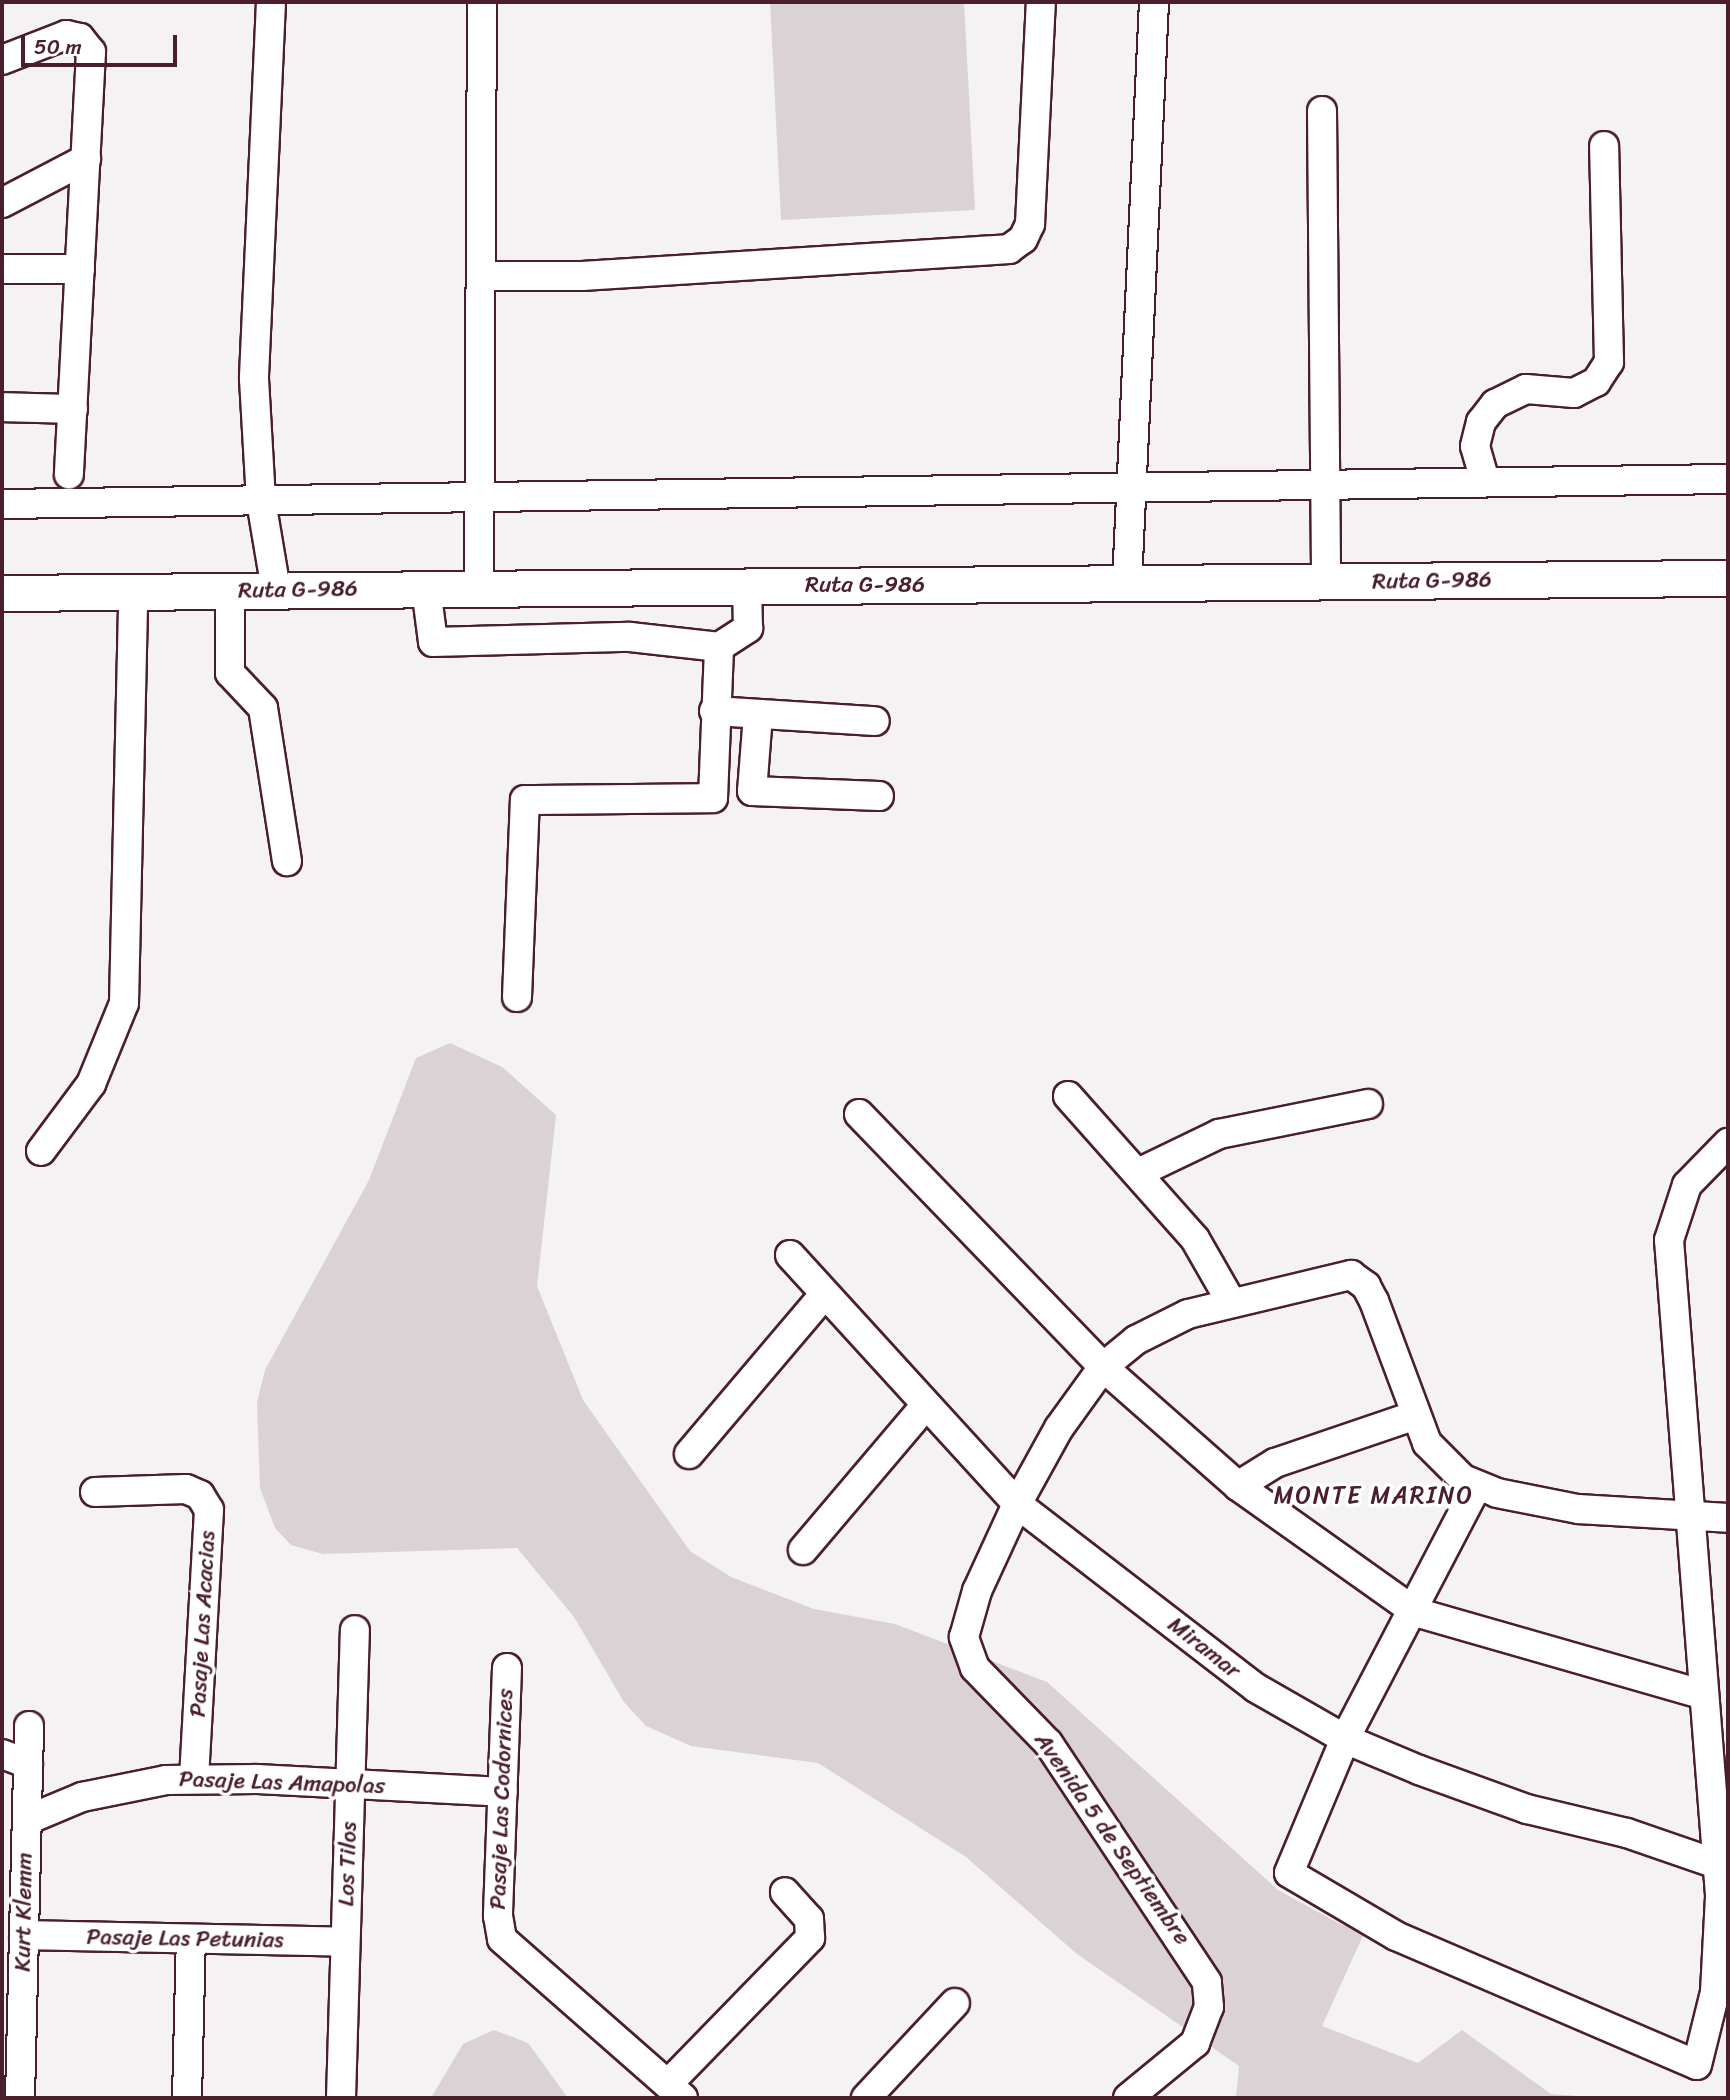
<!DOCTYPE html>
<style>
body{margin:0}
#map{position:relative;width:1730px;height:2100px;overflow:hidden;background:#f4f2f2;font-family:Sriracha,sans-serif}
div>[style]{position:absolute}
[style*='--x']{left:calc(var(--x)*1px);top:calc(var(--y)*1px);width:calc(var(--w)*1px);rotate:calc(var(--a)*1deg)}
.green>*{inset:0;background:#dbd2d5}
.roads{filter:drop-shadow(2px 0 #4a1f2b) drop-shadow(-2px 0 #4a1f2b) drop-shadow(0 2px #4a1f2b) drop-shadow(0 -2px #4a1f2b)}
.minor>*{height:28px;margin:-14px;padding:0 14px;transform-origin:14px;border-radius:14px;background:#fff}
.major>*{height:35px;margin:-17.5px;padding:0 17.5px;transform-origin:17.5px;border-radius:17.5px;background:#fff}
span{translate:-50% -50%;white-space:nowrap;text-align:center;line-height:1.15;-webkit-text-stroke:7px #fff;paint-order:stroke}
.street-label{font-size:23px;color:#4a1f2b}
.neighbourhood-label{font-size:24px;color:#4a1f2b;letter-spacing:2px}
.frame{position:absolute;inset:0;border:4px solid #4a1f2b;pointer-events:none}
.scale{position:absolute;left:21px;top:35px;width:156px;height:32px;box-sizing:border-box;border:4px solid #4a1f2b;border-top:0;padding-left:9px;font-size:21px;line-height:24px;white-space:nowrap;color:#4a1f2b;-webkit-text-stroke:5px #fff;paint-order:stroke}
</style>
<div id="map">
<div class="green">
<i style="clip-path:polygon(770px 2px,964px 2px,975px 210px,781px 220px)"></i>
<i style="clip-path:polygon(450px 1043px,502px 1067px,556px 1115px,537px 1286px,583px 1400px,690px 1551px,731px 1577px,814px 1609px,895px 1624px,1047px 1682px,1278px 1890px,1342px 1925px,1366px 1929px,1322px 2026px,1418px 2063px,1462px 2030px,1551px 2094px,1605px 2098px,1236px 2098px,1239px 2066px,1077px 1954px,966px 1857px,818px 1763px,691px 1746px,646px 1726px,624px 1702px,574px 1617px,517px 1548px,323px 1554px,291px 1545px,275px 1528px,260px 1488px,257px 1402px,265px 1370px,369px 1180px,416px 1058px)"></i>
<i style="clip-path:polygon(494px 2030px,528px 2043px,568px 2098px,431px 2098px,463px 2044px)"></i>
</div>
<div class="roads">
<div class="minor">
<i style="--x:271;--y:2;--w:377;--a:92.6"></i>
<i style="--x:254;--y:379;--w:122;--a:86.7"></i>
<i style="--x:261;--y:501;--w:90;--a:80.4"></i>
<i style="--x:2;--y:60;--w:69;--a:-21.3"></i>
<i style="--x:66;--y:35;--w:14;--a:12"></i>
<i style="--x:80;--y:38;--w:18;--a:52"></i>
<i style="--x:91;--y:52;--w:423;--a:93"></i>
<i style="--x:1322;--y:111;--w:471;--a:89.5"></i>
<i style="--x:2;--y:203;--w:95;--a:-27.6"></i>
<i style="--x:2;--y:269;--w:78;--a:0"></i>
<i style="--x:481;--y:276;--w:101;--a:0"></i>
<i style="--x:582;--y:276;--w:428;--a:-3.6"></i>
<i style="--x:1009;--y:249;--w:17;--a:-36"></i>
<i style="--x:1023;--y:239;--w:17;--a:-65"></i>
<i style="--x:1030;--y:224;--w:222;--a:-87.2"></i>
<i style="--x:2;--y:407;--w:71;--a:1.6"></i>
<i style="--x:1485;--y:481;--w:36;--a:-106"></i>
<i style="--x:1475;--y:446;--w:25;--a:-76"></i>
<i style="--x:1481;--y:422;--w:23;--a:-52"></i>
<i style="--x:1495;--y:404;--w:34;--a:-26"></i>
<i style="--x:1526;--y:389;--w:48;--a:4.8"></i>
<i style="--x:1574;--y:393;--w:25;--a:-27"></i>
<i style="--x:1596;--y:382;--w:24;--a:-57"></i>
<i style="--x:1609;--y:362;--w:216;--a:-91.3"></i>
<i style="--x:2;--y:504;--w:1726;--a:-0.83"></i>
<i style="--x:1127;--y:583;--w:582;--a:-87.34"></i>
<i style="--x:426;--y:588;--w:54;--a:82.6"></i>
<i style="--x:433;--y:642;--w:197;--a:-1.5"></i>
<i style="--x:630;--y:637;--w:90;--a:6.4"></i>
<i style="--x:479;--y:588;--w:586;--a:-89.71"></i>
<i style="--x:230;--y:591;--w:82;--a:90"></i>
<i style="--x:230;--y:673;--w:48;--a:46.7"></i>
<i style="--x:263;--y:708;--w:155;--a:81.1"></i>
<i style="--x:714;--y:711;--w:161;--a:3.6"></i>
<i style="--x:758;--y:715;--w:76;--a:94.5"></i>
<i style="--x:752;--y:791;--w:127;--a:2.3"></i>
<i style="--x:517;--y:997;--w:197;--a:-87.7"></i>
<i style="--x:525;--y:800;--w:188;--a:-0.6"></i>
<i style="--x:713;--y:798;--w:151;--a:-87.7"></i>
<i style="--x:719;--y:647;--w:35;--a:-33"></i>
<i style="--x:748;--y:628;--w:42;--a:-91.4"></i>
<i style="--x:1068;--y:1096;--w:191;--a:48.4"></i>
<i style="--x:1195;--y:1239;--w:70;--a:60.2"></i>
<i style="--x:859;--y:1114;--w:351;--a:46"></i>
<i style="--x:1103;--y:1367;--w:180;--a:41.4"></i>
<i style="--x:1238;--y:1486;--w:217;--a:35.4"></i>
<i style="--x:1415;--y:1612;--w:298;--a:16"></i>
<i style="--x:41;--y:1151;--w:84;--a:-53.3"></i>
<i style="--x:91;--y:1084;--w:87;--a:-67.8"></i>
<i style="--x:124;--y:1003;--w:411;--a:-88.7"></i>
<i style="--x:1140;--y:1172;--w:88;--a:-25.7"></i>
<i style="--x:1219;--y:1134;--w:152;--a:-11.4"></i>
<i style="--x:790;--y:1255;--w:337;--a:47.6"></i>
<i style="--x:1017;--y:1504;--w:302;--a:37.6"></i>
<i style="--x:1256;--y:1688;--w:103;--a:29.8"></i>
<i style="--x:1345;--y:1739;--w:80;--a:22.7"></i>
<i style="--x:1419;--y:1770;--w:115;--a:19.9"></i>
<i style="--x:1527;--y:1809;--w:103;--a:13.5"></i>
<i style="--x:1627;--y:1833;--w:107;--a:19.1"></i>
<i style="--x:689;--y:1454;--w:209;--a:-49.7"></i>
<i style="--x:1238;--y:1486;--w:44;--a:-31.9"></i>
<i style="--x:1275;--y:1463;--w:149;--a:-18.8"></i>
<i style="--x:1477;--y:1486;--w:285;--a:117.6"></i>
<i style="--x:1345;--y:1739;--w:145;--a:112.7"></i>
<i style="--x:1289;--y:1873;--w:124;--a:30.5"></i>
<i style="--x:1396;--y:1936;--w:327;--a:23.2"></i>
<i style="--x:1697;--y:2065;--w:75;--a:-76.1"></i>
<i style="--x:1715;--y:1992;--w:97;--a:-87"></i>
<i style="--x:1720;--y:1895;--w:657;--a:-94.45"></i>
<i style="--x:1669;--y:1240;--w:58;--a:-71.9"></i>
<i style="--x:1687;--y:1185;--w:59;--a:-45.7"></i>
<i style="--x:95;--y:1492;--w:91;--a:-1.9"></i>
<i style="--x:186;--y:1489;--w:15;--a:23"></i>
<i style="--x:200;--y:1495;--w:17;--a:59"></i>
<i style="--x:209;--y:1510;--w:269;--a:93.2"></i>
<i style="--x:803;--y:1550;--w:189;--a:-49.7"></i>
<i style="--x:507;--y:1668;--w:248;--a:92.1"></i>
<i style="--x:498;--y:1916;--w:23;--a:80"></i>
<i style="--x:502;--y:1939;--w:241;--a:41.3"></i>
<i style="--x:2;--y:1754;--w:28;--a:21"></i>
<i style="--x:27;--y:1820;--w:60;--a:-22.7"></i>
<i style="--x:82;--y:1797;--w:86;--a:-11.4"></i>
<i style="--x:166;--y:1780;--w:91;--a:-0.6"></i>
<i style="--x:257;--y:1779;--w:246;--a:3"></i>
<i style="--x:24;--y:1935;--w:321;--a:1.2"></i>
<i style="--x:668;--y:2084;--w:204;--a:-45.8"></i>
<i style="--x:810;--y:1938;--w:19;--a:-93"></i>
<i style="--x:809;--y:1919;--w:36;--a:-132"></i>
<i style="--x:20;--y:2098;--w:372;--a:-88.6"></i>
<i style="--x:187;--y:2098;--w:159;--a:-88.6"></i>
<i style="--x:341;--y:2098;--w:468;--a:-88.3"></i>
<i style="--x:866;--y:2098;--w:130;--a:-46.9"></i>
<i style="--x:1128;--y:2098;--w:87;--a:-39.4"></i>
<i style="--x:1195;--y:2043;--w:39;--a:-69"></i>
<i style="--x:1209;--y:2007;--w:25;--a:-95"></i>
<i style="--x:1207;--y:1982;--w:287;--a:-123.6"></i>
<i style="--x:1048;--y:1743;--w:105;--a:-134.2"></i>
<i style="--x:975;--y:1668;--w:33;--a:-110"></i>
<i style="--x:964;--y:1637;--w:48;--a:-74.2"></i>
<i style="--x:977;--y:1591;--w:96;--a:-65.3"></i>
<i style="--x:1017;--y:1504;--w:87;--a:-61.1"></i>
<i style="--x:1059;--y:1428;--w:75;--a:-54.2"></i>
<i style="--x:1103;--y:1367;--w:43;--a:-39.3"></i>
<i style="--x:1136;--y:1340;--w:58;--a:-26.6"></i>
<i style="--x:1188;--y:1314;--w:168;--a:-13.5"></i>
<i style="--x:1351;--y:1275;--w:19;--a:36"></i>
<i style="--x:1366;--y:1286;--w:17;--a:62"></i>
<i style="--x:1374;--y:1301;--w:152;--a:69.5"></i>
<i style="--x:1427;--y:1443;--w:51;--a:45"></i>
<i style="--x:1463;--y:1479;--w:37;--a:22"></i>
<i style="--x:1497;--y:1493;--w:83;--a:11.2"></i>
<i style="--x:1578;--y:1509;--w:150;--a:3.4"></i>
</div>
<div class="major">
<i style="--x:2;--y:593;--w:1726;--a:-0.5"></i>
</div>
</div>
<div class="street-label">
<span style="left:1432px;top:581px;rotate:-1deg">Ruta G-986</span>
<span style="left:865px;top:585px">Ruta G-986</span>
<span style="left:298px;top:590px;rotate:-1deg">Ruta G-986</span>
<span style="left:203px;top:1624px;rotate:-87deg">Pasaje Las Acacias</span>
<span style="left:1204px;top:1648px;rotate:38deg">Miramar</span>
<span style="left:282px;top:1783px;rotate:2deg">Pasaje Las Amapolas</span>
<span style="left:502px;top:1799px;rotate:-88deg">Pasaje Las Codornices</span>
<span style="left:1112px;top:1839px;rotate:55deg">Avenida 5 de Septiembre</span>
<span style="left:348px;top:1864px;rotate:-88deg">Los Tilos</span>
<span style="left:24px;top:1912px;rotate:-89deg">Kurt Klemm</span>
<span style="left:185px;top:1939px;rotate:1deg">Pasaje Las Petunias</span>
</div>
<div class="neighbourhood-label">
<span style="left:1374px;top:1496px">MONTE MARINO</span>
</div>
<div class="frame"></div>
<div class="scale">50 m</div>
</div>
